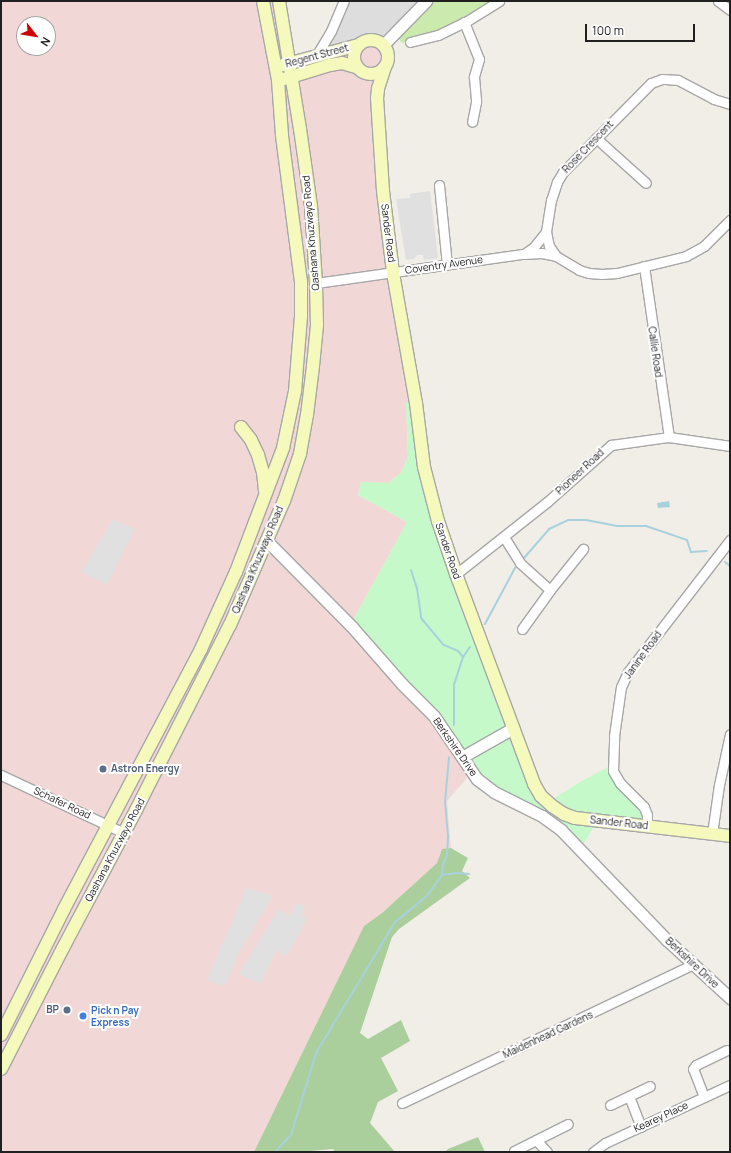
<!DOCTYPE html>
<style>
body{margin:0}
#map{position:relative;width:731px;height:1153px;overflow:hidden;background:#f1ede7;font-family:Manrope,sans-serif}
div>[style]{position:absolute}
[style*='--x']{left:calc(var(--x)*1px);top:calc(var(--y)*1px);width:calc(var(--w)*1px);rotate:calc(var(--a)*1deg)}
.residential>*{inset:0;background:#dedddd}
.commercial>*{inset:0;background:#f1d8d7}
.grass>*{inset:0;background:#cbeaae}
.forest>*{inset:0;background:#abcf9c}
.park>*{inset:0;background:#c5f9ca}
.parking>*{inset:0;background:#e0e0e0}
.water>*{inset:0;background:#a8d1de}
.stream>*{height:2px;margin:-1px;padding:0 1px;transform-origin:1px;border-radius:1px;background:#a8d1de}
.roads{filter:drop-shadow(1px 0 #a7a7a7) drop-shadow(-1px 0 #a7a7a7) drop-shadow(0 1px #a7a7a7) drop-shadow(0 -1px #a7a7a7)}
.minor>*{height:9px;margin:-4.5px;padding:0 4.5px;transform-origin:4.5px;border-radius:4.5px;background:#fff}
.tertiary>*{height:11px;margin:-5.5px;padding:0 5.5px;transform-origin:5.5px;border-radius:5.5px;background:#fff}
.secondary>*{height:12px;margin:-6px;padding:0 6px;transform-origin:6px;border-radius:6px;background:#f6f9bc}
.secondary>.ring{margin:-6px;padding:0;box-sizing:content-box;background:none;border:12px solid #f6f9bc;border-radius:50%}
.dots>*{width:11px;height:11px;translate:-50% -50%;box-sizing:border-box;border:2px solid #fff;border-radius:50%}
span{translate:-50% -50%;white-space:nowrap;text-align:center;line-height:1.15;-webkit-text-stroke:4px #fff;paint-order:stroke}
.street-label{font-size:10px;color:#202020}
.service-label{font-size:10px;color:#4e5e75;font-weight:700}
.left{translate:0 -50%;text-align:left}
.right{translate:-100% -50%;text-align:right}
.shop-label{font-size:10px;color:#366cbe;font-weight:700}
.frame{position:absolute;inset:0;border:2px solid #202020;pointer-events:none}
.north{position:absolute;left:16px;top:16px;width:40px;height:40px;box-sizing:border-box;background:#fff;border:1px solid #a6a6a6;border-radius:50%;rotate:121deg;font-size:11px;font-weight:700;line-height:16px;text-align:center;color:#202020}
.north::after{content:'';display:block;margin:auto;width:14px;height:18px;background:#cf0202;clip-path:polygon(50% 0,100% 100%,50% 72%,0 100%)}
.scale{position:absolute;left:585px;top:24px;width:110px;height:18px;box-sizing:border-box;border:2px solid #202020;border-top:0;padding-left:5px;font-size:12px;line-height:14px;white-space:nowrap;color:#202020;-webkit-text-stroke:3px #fff;paint-order:stroke}
</style>
<div id="map">
<div class="residential">
<i style="clip-path:polygon(343px 1px,426px 1px,393px 35px,316px 56px)"></i>
</div>
<div class="commercial">
<i style="clip-path:polygon(evenodd,1px 1px,278px 1px,289px 63px,393px 35px,385px 46px,378px 99px,383px 191px,416px 403px,406px 402px,408px 456px,401px 473px,388px 483px,361px 482px,358px 495px,407px 522px,350px 626px,402px 683px,472px 772px,447px 801px,451px 848px,442px 849px,437px 863px,382px 913px,364px 926px,254px 1152px,1px 1152px,1px 1px,24px 24px,48px 24px,48px 48px,24px 48px,24px 24px)"></i>
</div>
<div class="grass">
<i style="clip-path:polygon(426px 1px,500px 1px,464px 23px,410px 42px,403px 43px,393px 35px)"></i>
</div>
<div class="forest">
<i style="clip-path:polygon(451px 848px,468px 858px,462px 871px,470px 878px,399px 929px,392px 937px,360px 1033px,368px 1039px,401px 1020px,410px 1041px,381px 1058px,398px 1091px,378px 1102px,370px 1123px,395px 1152px,335px 1152px,333px 1149px,300px 1152px,254px 1152px,364px 926px,382px 913px,437px 863px,442px 849px)"></i>
<i style="clip-path:polygon(478px 1137px,485px 1152px,445px 1152px,448px 1149px)"></i>
</div>
<div class="park">
<i style="clip-path:polygon(406px 402px,416px 403px,424px 466px,531px 775px,548px 802px,582px 781px,612px 765px,636px 799px,647px 826px,597px 821px,580px 850px,560px 831px,494px 793px,350px 626px,407px 522px,358px 495px,361px 482px,388px 483px,401px 473px,405px 464px,408px 456px)"></i>
</div>
<div class="parking">
<i style="clip-path:polygon(430px 191px,438px 258px,424px 260px,423px 255px,417px 255px,414px 259px,406px 260px,396px 199px,410px 198px,410px 194px)"></i>
<i style="clip-path:polygon(113px 519px,135px 529px,107px 585px,82px 572px)"></i>
<i style="clip-path:polygon(247px 888px,273px 896px,240px 950px,224px 986px,207px 980px)"></i>
<i style="clip-path:polygon(296px 903px,305px 906px,302px 916px,307px 918px,287px 956px,277px 950px,260px 984px,239px 974px,279px 909px,291px 916px)"></i>
</div>
<div class="water">
<i style="clip-path:polygon(669px 501px,670px 507px,658px 508px,657px 503px)"></i>
</div>
<div class="stream">
<i style="--x:524;--y:558;--w:38;--a:-49"></i>
<i style="--x:549;--y:529;--w:21;--a:-25"></i>
<i style="--x:568;--y:520;--w:18;--a:0"></i>
<i style="--x:586;--y:520;--w:32;--a:11"></i>
<i style="--x:617;--y:526;--w:29;--a:0"></i>
<i style="--x:646;--y:526;--w:43;--a:18.9"></i>
<i style="--x:687;--y:540;--w:13;--a:72"></i>
<i style="--x:691;--y:552;--w:16;--a:-4"></i>
<i style="--x:725;--y:562;--w:6;--a:39"></i>
<i style="--x:411;--y:570;--w:19;--a:72"></i>
<i style="--x:417;--y:588;--w:30;--a:82"></i>
<i style="--x:421;--y:618;--w:35;--a:50"></i>
<i style="--x:444;--y:645;--w:15;--a:23"></i>
<i style="--x:458;--y:651;--w:8;--a:50"></i>
<i style="--x:463;--y:657;--w:29;--a:108"></i>
<i style="--x:454;--y:685;--w:40;--a:90"></i>
<i style="--x:485;--y:624;--w:64;--a:-61.8"></i>
<i style="--x:463;--y:657;--w:12;--a:-55"></i>
<i style="--x:442;--y:875;--w:11;--a:-85"></i>
<i style="--x:443;--y:864;--w:9;--a:-63"></i>
<i style="--x:447;--y:856;--w:20;--a:-87"></i>
<i style="--x:448;--y:836;--w:34;--a:-95"></i>
<i style="--x:445;--y:802;--w:45;--a:-84.9"></i>
<i style="--x:275;--y:1152;--w:23;--a:-47"></i>
<i style="--x:291;--y:1135;--w:86;--a:-73"></i>
<i style="--x:316;--y:1053;--w:153;--a:-58.9"></i>
<i style="--x:395;--y:922;--w:40;--a:-39"></i>
<i style="--x:426;--y:897;--w:27;--a:-54"></i>
<i style="--x:442;--y:875;--w:15;--a:-8"></i>
<i style="--x:457;--y:873;--w:12;--a:5"></i>
</div>
<div class="roads">
<div class="minor">
<i style="--x:718;--y:1;--w:15;--a:37"></i>
<i style="--x:464;--y:22;--w:40;--a:68"></i>
<i style="--x:479;--y:59;--w:19;--a:106"></i>
<i style="--x:474;--y:77;--w:25;--a:85"></i>
<i style="--x:476;--y:102;--w:20;--a:101"></i>
<i style="--x:410;--y:42;--w:29;--a:-14"></i>
<i style="--x:438;--y:35;--w:32;--a:-26"></i>
<i style="--x:467;--y:21;--w:38;--a:-32"></i>
<i style="--x:316;--y:56;--w:29;--a:-59"></i>
<i style="--x:331;--y:31;--w:33;--a:-67"></i>
<i style="--x:730;--y:104;--w:17;--a:-163"></i>
<i style="--x:714;--y:99;--w:41;--a:-152.2"></i>
<i style="--x:678;--y:80;--w:16;--a:-176"></i>
<i style="--x:662;--y:79;--w:12;--a:160"></i>
<i style="--x:651;--y:83;--w:125;--a:134.7"></i>
<i style="--x:563;--y:172;--w:12;--a:121"></i>
<i style="--x:557;--y:182;--w:19;--a:108"></i>
<i style="--x:551;--y:200;--w:32;--a:99"></i>
<i style="--x:546;--y:232;--w:14;--a:78"></i>
<i style="--x:549;--y:246;--w:12;--a:55"></i>
<i style="--x:556;--y:256;--w:27;--a:31"></i>
<i style="--x:579;--y:270;--w:10;--a:17"></i>
<i style="--x:589;--y:273;--w:13;--a:4"></i>
<i style="--x:602;--y:274;--w:15;--a:-4"></i>
<i style="--x:617;--y:273;--w:71;--a:-13.8"></i>
<i style="--x:686;--y:256;--w:21;--a:-29"></i>
<i style="--x:704;--y:246;--w:37;--a:-45"></i>
<i style="--x:596;--y:138;--w:67;--a:42"></i>
<i style="--x:439;--y:185;--w:80;--a:84.3"></i>
<i style="--x:524;--y:254;--w:11;--a:-34"></i>
<i style="--x:533;--y:248;--w:21;--a:-51"></i>
<i style="--x:644;--y:266;--w:173;--a:81.7"></i>
<i style="--x:316;--y:283;--w:209;--a:-8"></i>
<i style="--x:523;--y:254;--w:19;--a:-3"></i>
<i style="--x:542;--y:253;--w:14;--a:12"></i>
<i style="--x:504;--y:537;--w:31;--a:58"></i>
<i style="--x:520;--y:563;--w:40;--a:42"></i>
<i style="--x:456;--y:574;--w:116;--a:-38.4"></i>
<i style="--x:547;--y:502;--w:86;--a:-41.7"></i>
<i style="--x:611;--y:445;--w:59;--a:-7.9"></i>
<i style="--x:669;--y:437;--w:62;--a:8.4"></i>
<i style="--x:522;--y:629;--w:48;--a:-54.3"></i>
<i style="--x:550;--y:590;--w:53;--a:-51.2"></i>
<i style="--x:1;--y:775;--w:136;--a:25.2"></i>
<i style="--x:647;--y:826;--w:11;--a:-90"></i>
<i style="--x:647;--y:815;--w:9;--a:-111"></i>
<i style="--x:644;--y:807;--w:34;--a:-135"></i>
<i style="--x:620;--y:783;--w:14;--a:-120"></i>
<i style="--x:613;--y:771;--w:35;--a:-88"></i>
<i style="--x:614;--y:736;--w:49;--a:-81.9"></i>
<i style="--x:621;--y:687;--w:17;--a:-65"></i>
<i style="--x:628;--y:672;--w:167;--a:-52.3"></i>
<i style="--x:712;--y:834;--w:49;--a:-81.9"></i>
<i style="--x:719;--y:785;--w:52;--a:-77.8"></i>
<i style="--x:629;--y:1096;--w:33;--a:69"></i>
<i style="--x:704;--y:1097;--w:30;--a:-111"></i>
<i style="--x:693;--y:1069;--w:5;--a:-53"></i>
<i style="--x:696;--y:1065;--w:34;--a:-26"></i>
<i style="--x:402;--y:1103;--w:323;--a:-25.5"></i>
<i style="--x:610;--y:1105;--w:44;--a:-25.4"></i>
<i style="--x:536;--y:1140;--w:16;--a:47"></i>
<i style="--x:514;--y:1151;--w:60;--a:-26.6"></i>
<i style="--x:593;--y:1152;--w:15;--a:-37"></i>
<i style="--x:605;--y:1143;--w:138;--a:-24.9"></i>
</div>
<div class="tertiary">
<i style="--x:383;--y:45;--w:62;--a:-45.7"></i>
<i style="--x:267;--y:541;--w:122;--a:45.3"></i>
<i style="--x:353;--y:628;--w:74;--a:48.8"></i>
<i style="--x:402;--y:684;--w:45;--a:45"></i>
<i style="--x:434;--y:716;--w:76;--a:55.7"></i>
<i style="--x:477;--y:779;--w:21;--a:37"></i>
<i style="--x:494;--y:792;--w:54;--a:26.6"></i>
<i style="--x:542;--y:816;--w:24;--a:36"></i>
<i style="--x:561;--y:830;--w:153;--a:46.1"></i>
<i style="--x:667;--y:940;--w:86;--a:42.6"></i>
<i style="--x:462;--y:757;--w:59;--a:-29.6"></i>
</div>
<div class="secondary">
<i class="ring" style="left:354px;top:40px;width:22px;height:22px"></i>
<i style="--x:283;--y:65;--w:78;--a:-14.9"></i>
<i style="--x:385;--y:67;--w:23;--a:108"></i>
<i style="--x:378;--y:89;--w:9;--a:96"></i>
<i style="--x:377;--y:98;--w:93;--a:86.3"></i>
<i style="--x:383;--y:191;--w:83;--a:83"></i>
<i style="--x:393;--y:273;--w:132;--a:80"></i>
<i style="--x:416;--y:403;--w:64;--a:82.9"></i>
<i style="--x:424;--y:467;--w:56;--a:75.5"></i>
<i style="--x:438;--y:521;--w:56;--a:71.2"></i>
<i style="--x:456;--y:574;--w:224;--a:69.6"></i>
<i style="--x:534;--y:784;--w:14;--a:60"></i>
<i style="--x:541;--y:796;--w:15;--a:42"></i>
<i style="--x:552;--y:806;--w:14;--a:34"></i>
<i style="--x:564;--y:814;--w:12;--a:20"></i>
<i style="--x:575;--y:818;--w:156;--a:6.6"></i>
<i style="--x:284;--y:79;--w:48;--a:-16.9"></i>
<i style="--x:330;--y:65;--w:12;--a:-9"></i>
<i style="--x:342;--y:63;--w:15;--a:16"></i>
<i style="--x:241;--y:427;--w:16;--a:52"></i>
<i style="--x:251;--y:440;--w:17;--a:65"></i>
<i style="--x:258;--y:455;--w:18;--a:74"></i>
<i style="--x:263;--y:472;--w:19;--a:84"></i>
<i style="--x:1;--y:1035;--w:141;--a:-63.4"></i>
<i style="--x:64;--y:909;--w:294;--a:-62.2"></i>
<i style="--x:201;--y:649;--w:85;--a:-65.6"></i>
<i style="--x:236;--y:572;--w:133;--a:-69.2"></i>
<i style="--x:283;--y:448;--w:58;--a:-78.1"></i>
<i style="--x:295;--y:391;--w:75;--a:-85.4"></i>
<i style="--x:301;--y:316;--w:34;--a:-90"></i>
<i style="--x:301;--y:282;--w:148;--a:-97.4"></i>
<i style="--x:282;--y:135;--w:55;--a:-94.2"></i>
<i style="--x:278;--y:80;--w:80;--a:-100.8"></i>
<i style="--x:1;--y:1069;--w:136;--a:-62.9"></i>
<i style="--x:63;--y:948;--w:158;--a:-62.1"></i>
<i style="--x:137;--y:808;--w:205;--a:-63.1"></i>
<i style="--x:230;--y:625;--w:135;--a:-66.5"></i>
<i style="--x:284;--y:501;--w:50;--a:-71.2"></i>
<i style="--x:300;--y:454;--w:40;--a:-80"></i>
<i style="--x:307;--y:415;--w:49;--a:-83"></i>
<i style="--x:313;--y:366;--w:41;--a:-84.4"></i>
<i style="--x:317;--y:325;--w:42;--a:-91.4"></i>
<i style="--x:316;--y:283;--w:77;--a:-93.7"></i>
<i style="--x:311;--y:206;--w:78;--a:-98.1"></i>
<i style="--x:300;--y:129;--w:130;--a:-99.3"></i>
</div>
</div>
<div class="dots">
<i style="left:103px;top:769px;background:#5c6f8a"></i>
<i style="left:67px;top:1010px;background:#5c6f8a"></i>
<i style="left:83px;top:1016px;background:#3f7fe0"></i>
</div>
<div class="street-label">
<span style="left:317px;top:56px;rotate:-15deg">Regent Street</span>
<span style="left:588px;top:147px;rotate:-46deg">Rose Crescent</span>
<span style="left:311px;top:233px;rotate:-95deg">Qashana Khuzwayo Road</span>
<span style="left:388px;top:233px;rotate:83deg">Sander Road</span>
<span style="left:444px;top:265px;rotate:-8deg">Coventry Avenue</span>
<span style="left:655px;top:352px;rotate:82deg">Callie Road</span>
<span style="left:580px;top:472px;rotate:-43deg">Pioneer Road</span>
<span style="left:448px;top:551px;rotate:71deg">Sander Road</span>
<span style="left:258px;top:560px;rotate:-67deg">Qashana Khuzwayo Road</span>
<span style="left:643px;top:655px;rotate:-54deg">Janine Road</span>
<span style="left:455px;top:747px;rotate:55deg">Berkshire Drive</span>
<span style="left:62px;top:803px;rotate:25deg">Schafer Road</span>
<span style="left:619px;top:823px;rotate:6deg">Sander Road</span>
<span style="left:115px;top:850px;rotate:-62deg">Qashana Khuzwayo Road</span>
<span style="left:692px;top:963px;rotate:43deg">Berkshire Drive</span>
<span style="left:548px;top:1035px;rotate:-25deg">Maidenhead Gardens</span>
<span style="left:661px;top:1117px;rotate:-25deg">Kearey Place</span>
</div>
<div class="service-label">
<span class="left" style="left:111px;top:769px">Astron Energy</span>
<span class="right" style="left:59px;top:1010px">BP</span>
</div>
<div class="shop-label">
<span class="left" style="left:91px;top:1016px">Pick n Pay<br>Express</span>
</div>
<div class="frame"></div>
<div class="north">N</div>
<div class="scale">100 m</div>
</div>
